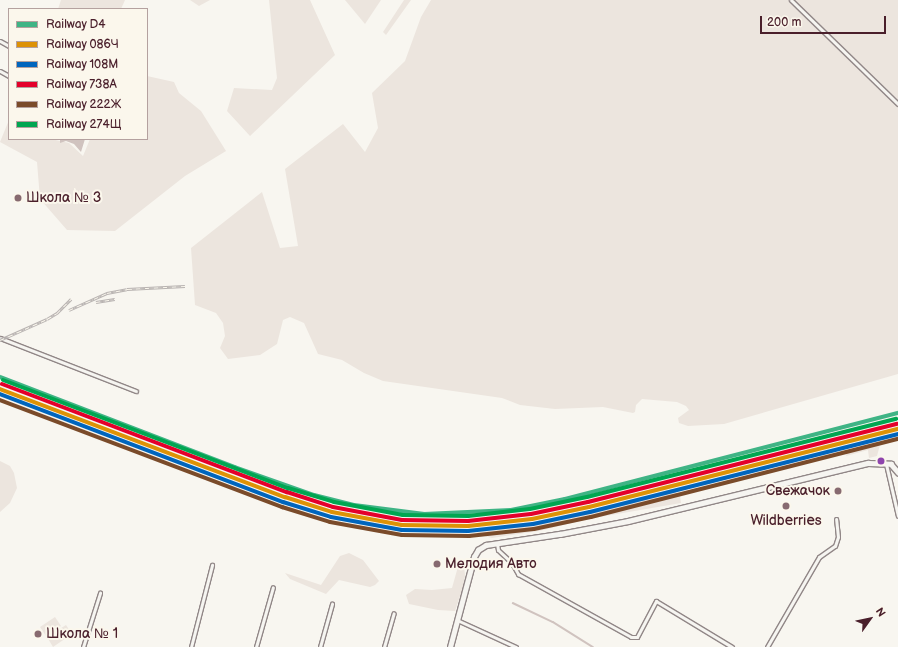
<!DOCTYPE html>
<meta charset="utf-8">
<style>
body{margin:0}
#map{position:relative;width:898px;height:647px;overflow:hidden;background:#f8f6f0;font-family:"Balsamiq Sans",sans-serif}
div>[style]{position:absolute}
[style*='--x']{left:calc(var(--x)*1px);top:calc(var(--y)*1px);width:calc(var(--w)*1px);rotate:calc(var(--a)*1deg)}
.green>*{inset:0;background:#ece5de}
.water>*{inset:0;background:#d0c3bf}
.stream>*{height:1.5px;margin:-0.75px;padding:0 0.75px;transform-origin:0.75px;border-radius:0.75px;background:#d0c3bf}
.roads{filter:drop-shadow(1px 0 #918787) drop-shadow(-1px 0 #918787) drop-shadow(0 1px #918787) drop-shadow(0 -1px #918787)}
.minor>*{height:3px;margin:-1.5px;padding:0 1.5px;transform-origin:1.5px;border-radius:1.5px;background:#f6f5f1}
.secondary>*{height:4.5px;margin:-2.25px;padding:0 2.25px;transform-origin:2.25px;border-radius:2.25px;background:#f6f5f1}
.rail>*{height:3px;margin-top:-1.5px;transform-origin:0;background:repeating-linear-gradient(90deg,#fbf7ec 0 4.5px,#b8b3b1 0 9px);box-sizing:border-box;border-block:1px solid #b8b3b1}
.rail-1>*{height:4px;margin:-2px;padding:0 2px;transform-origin:2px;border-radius:2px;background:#3fb485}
.rail-2>*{height:4px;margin:-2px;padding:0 2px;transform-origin:2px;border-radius:2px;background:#dd9206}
.rail-3>*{height:4px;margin:-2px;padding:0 2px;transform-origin:2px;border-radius:2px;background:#0065bd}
.rail-4>*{height:4px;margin:-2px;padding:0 2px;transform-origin:2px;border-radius:2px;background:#e4002b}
.rail-5>*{height:4px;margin:-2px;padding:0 2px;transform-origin:2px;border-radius:2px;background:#7a4b2a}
.rail-6>*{height:4px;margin:-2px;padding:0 2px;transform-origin:2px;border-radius:2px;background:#00a651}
.dots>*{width:11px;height:11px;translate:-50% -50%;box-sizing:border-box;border:2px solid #fbf7ec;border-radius:50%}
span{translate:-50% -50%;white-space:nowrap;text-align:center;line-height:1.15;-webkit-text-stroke:4px #fbf7ec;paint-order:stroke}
.poi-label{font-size:14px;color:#4a1f2b}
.left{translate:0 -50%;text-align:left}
.right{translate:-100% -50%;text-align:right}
.legend{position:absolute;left:8px;top:8px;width:140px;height:132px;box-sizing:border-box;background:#fbf7ec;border:1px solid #b4a19f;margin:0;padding:5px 7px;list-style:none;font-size:12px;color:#4a1f2b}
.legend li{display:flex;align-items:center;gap:8px;height:20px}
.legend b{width:20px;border:1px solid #b4a19f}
.north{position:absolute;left:850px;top:599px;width:40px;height:40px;-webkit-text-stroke:3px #fbf7ec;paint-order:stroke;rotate:57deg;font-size:11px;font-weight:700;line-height:16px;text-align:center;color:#4a1f2b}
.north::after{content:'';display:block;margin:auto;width:14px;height:18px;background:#4a1f2b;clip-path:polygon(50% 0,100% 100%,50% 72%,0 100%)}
.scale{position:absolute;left:760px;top:16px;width:126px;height:18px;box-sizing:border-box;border:2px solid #4a1f2b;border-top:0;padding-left:5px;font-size:12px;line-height:14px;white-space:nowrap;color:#4a1f2b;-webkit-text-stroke:3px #fbf7ec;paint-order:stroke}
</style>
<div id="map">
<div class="green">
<i style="clip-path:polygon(61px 0,125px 0,121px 9px,58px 9px)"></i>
<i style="clip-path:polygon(190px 0,210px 0,199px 6px)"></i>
<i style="clip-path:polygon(269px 0,310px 0,335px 55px,250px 136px,227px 111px,234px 88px,272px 90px,277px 78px)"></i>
<i style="clip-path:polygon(345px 0,381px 0,365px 24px)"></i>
<i style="clip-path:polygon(404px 0,411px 0,386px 35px,383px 32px)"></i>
<i style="clip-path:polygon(431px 0,898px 0,898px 374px,724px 424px,688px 426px,679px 423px,678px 418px,689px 410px,686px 406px,677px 402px,642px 399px,636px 405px,635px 412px,633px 413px,603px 407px,555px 409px,520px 405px,502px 398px,383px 381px,364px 373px,342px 360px,318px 354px,304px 323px,290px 317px,283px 320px,277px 344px,260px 355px,228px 359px,220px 348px,225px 336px,223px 323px,216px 313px,195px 305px,191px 248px,262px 192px,280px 248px,298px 246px,285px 169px,343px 124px,365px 152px,378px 128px,372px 93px,405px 61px,421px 17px)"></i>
<i style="clip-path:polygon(147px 76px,174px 82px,179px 93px,201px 111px,226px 151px,185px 176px,115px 231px,67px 230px,40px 199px,37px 162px,0 142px,9px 120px,9px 139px,51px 139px,69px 143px,83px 156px,90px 139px,147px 139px)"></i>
<i style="clip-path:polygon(881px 441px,877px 456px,869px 458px,868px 450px,846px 456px,847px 451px)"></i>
<i style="clip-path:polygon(0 461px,10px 466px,14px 473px,17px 488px,10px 503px,0 512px)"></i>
<i style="clip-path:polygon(672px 489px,680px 496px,681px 503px,588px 519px,539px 531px,492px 538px,477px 534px,478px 529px,559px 521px)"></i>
<i style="clip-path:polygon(349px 553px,363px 560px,379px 581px,375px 585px,370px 587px,339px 580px,326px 594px,290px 579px,285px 573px,321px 585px,340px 556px)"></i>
<i style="clip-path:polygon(459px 563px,464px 566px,465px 575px,464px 584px,455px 611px,438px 610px,409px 604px,406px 595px,415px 589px,432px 590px,452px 588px)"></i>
<i style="clip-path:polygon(55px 617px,61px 626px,46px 636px,40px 627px)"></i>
<i style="clip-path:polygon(66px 625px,72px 634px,53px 647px,47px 637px)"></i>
</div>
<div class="water">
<i style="clip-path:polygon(60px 139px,85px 139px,81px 152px,74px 144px,66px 141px,60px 143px)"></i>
</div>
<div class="stream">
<i style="--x:513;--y:603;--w:44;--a:25.4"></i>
<i style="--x:553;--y:622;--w:47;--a:32"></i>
</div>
<div class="roads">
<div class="minor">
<i style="--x:791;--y:0;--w:149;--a:44.2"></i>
<i style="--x:0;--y:41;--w:10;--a:29"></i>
<i style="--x:0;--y:71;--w:10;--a:29"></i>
<i style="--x:0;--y:338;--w:146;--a:21.3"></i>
<i style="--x:886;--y:464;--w:53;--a:77"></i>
<i style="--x:497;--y:543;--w:7;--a:82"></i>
<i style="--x:498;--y:550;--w:19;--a:43"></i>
<i style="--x:512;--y:563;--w:13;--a:61"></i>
<i style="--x:518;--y:574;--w:129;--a:29.1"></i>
<i style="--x:631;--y:637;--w:6;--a:0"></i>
<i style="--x:637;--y:637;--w:41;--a:-62.2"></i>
<i style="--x:656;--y:601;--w:89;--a:31.2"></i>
<i style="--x:457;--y:620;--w:65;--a:24.6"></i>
<i style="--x:83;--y:647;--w:57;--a:-72.5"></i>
<i style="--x:191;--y:647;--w:85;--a:-75.6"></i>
<i style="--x:256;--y:647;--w:62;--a:-74.2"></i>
<i style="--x:320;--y:647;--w:45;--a:-74.4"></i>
<i style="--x:384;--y:647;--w:35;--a:-74"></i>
<i style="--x:767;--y:647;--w:104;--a:-60"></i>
<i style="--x:819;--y:557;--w:19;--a:-35"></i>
<i style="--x:835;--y:546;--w:9;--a:-72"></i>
<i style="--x:838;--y:537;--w:18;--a:-96"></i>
</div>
<div class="secondary">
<i style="--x:450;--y:647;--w:93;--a:-75.1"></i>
<i style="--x:474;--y:557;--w:8;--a:-60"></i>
<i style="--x:478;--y:550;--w:9;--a:-32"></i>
<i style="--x:486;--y:545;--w:75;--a:-8.5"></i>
<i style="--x:560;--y:534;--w:69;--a:-10.8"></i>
<i style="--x:628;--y:521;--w:247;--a:-13.6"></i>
<i style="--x:868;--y:463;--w:23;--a:2"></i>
<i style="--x:891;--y:464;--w:11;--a:49"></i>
</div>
</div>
<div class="rail">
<i style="--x:96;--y:302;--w:19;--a:-9"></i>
<i style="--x:69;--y:310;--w:42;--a:-24.1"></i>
<i style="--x:107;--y:293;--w:20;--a:-11"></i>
<i style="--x:127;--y:289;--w:58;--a:-3"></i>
<i style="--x:0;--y:340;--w:51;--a:-24.1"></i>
<i style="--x:47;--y:319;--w:12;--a:-31"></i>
<i style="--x:57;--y:313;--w:20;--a:-45"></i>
</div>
<div class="rail-1">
<i style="--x:0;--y:377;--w:251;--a:21"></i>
<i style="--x:234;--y:467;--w:85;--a:19.3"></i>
<i style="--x:314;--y:495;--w:41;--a:14"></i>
<i style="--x:354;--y:505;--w:71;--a:7.3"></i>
<i style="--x:424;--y:514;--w:87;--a:-2.6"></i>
<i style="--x:511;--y:510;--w:55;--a:-11.5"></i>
<i style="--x:565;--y:499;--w:344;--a:-14.5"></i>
</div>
<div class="rail-2">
<i style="--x:0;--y:389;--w:305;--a:20.8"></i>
<i style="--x:285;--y:497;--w:49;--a:17.7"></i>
<i style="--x:332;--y:512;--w:71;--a:10.5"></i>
<i style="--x:402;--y:525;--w:66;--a:0.9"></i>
<i style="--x:468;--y:526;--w:64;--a:-6.2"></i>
<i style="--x:532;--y:519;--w:58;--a:-11.9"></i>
<i style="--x:589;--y:507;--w:319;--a:-14.2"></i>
</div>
<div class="rail-3">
<i style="--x:0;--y:394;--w:303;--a:20.9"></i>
<i style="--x:283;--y:502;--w:50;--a:17.4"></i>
<i style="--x:331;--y:517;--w:72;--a:10.4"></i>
<i style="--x:402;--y:530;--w:66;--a:0.9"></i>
<i style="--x:468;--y:531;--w:65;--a:-6.1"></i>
<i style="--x:533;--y:524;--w:58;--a:-11.9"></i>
<i style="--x:590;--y:512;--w:318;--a:-14.2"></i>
</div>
<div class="rail-4">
<i style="--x:2;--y:384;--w:305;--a:20.8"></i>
<i style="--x:287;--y:492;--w:48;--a:18.1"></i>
<i style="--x:333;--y:507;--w:70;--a:10.7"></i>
<i style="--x:402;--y:520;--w:66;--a:0.9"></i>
<i style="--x:468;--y:521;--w:63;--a:-6.3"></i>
<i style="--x:531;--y:514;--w:58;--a:-11.9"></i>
<i style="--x:588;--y:502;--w:319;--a:-14.2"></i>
</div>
<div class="rail-5">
<i style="--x:0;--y:400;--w:302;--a:20.8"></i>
<i style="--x:282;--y:507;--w:50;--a:17.4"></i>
<i style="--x:330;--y:522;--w:73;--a:10.2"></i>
<i style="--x:402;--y:535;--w:67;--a:0.9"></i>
<i style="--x:469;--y:536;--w:65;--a:-6.1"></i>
<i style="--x:534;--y:529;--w:58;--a:-11.9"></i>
<i style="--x:591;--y:517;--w:317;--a:-14.3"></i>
</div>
<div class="rail-6">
<i style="--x:3;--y:380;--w:305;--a:20.8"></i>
<i style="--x:288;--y:488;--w:48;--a:16.9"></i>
<i style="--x:334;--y:502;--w:70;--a:10.7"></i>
<i style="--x:403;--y:515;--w:65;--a:0.9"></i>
<i style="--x:468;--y:516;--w:62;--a:-6.4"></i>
<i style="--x:530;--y:509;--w:58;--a:-11.9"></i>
<i style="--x:587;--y:497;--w:319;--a:-14.2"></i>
</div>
<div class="dots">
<i style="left:18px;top:198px;background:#876a70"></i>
<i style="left:881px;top:461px;background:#8e44ad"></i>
<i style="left:838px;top:491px;background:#876a70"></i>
<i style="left:786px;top:506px;background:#876a70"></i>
<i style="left:437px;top:564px;background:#876a70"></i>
<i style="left:38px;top:634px;background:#876a70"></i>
</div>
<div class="poi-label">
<span class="left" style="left:26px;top:198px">Школа № 3</span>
<span class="right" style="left:830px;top:491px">Свежачок</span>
<span style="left:786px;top:521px">Wildberries</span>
<span class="left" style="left:445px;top:564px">Мелодия Авто</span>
<span class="left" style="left:46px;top:634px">Школа № 1</span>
</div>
<ul class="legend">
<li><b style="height:5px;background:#3fb485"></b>Railway D4</li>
<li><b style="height:5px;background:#dd9206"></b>Railway 086Ч</li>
<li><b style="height:5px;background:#0065bd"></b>Railway 108М</li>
<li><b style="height:5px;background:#e4002b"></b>Railway 738А</li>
<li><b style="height:5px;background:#7a4b2a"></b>Railway 222Ж</li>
<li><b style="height:5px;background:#00a651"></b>Railway 274Щ</li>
</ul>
<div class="north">N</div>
<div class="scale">200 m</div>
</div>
